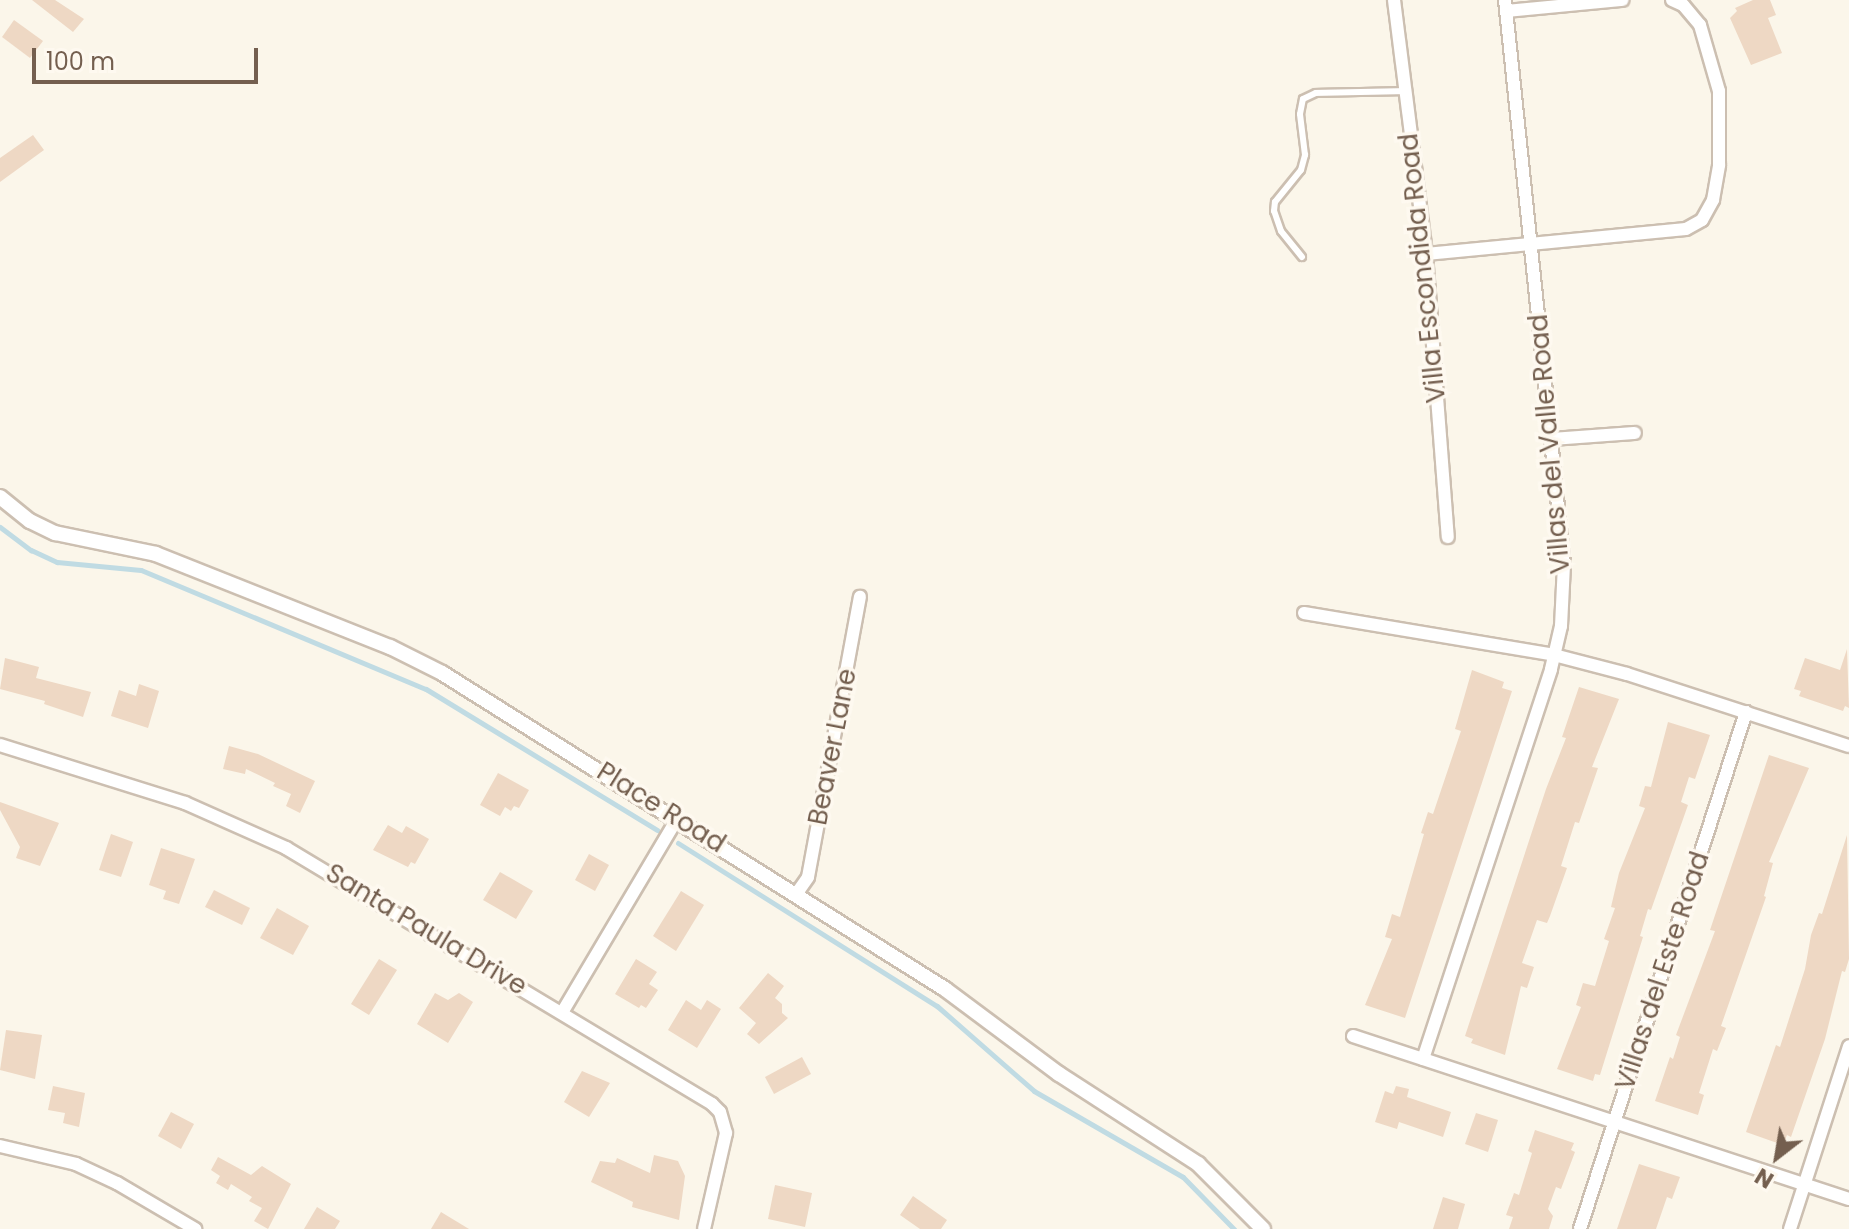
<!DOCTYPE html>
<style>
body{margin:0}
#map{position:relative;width:1849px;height:1229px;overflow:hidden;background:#fbf6ea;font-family:Poppins,sans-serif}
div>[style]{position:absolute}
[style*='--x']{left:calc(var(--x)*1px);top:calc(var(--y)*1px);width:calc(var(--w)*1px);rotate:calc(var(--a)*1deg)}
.stream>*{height:5px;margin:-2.5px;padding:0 2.5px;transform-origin:2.5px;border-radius:2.5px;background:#c0dbe3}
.building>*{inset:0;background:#eed8c4}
.roads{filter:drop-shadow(2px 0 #ccbfb1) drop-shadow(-2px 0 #ccbfb1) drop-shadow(0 2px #ccbfb1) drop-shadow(0 -2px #ccbfb1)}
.service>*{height:6px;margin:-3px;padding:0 3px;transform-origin:3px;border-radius:3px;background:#fff}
.minor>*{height:12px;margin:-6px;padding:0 6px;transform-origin:6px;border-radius:6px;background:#fff}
.tertiary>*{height:14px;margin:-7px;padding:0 7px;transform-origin:7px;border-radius:7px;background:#fff}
span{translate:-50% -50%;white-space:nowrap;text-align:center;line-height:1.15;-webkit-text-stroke:7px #fef9f0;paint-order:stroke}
.street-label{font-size:26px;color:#745f4f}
.north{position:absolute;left:1737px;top:1117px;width:80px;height:80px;-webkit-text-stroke:6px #fef9f0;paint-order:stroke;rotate:211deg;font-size:22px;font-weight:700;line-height:32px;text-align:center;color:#745f4f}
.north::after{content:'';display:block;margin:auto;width:28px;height:36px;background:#745f4f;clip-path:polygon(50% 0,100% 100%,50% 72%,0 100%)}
.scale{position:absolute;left:32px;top:48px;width:226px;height:36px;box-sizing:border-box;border:4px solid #745f4f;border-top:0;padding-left:10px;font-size:24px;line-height:28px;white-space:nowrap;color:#745f4f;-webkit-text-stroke:6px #fef9f0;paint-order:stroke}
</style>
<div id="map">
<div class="stream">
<i style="--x:0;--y:527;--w:39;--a:37"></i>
<i style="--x:31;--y:550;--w:29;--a:25"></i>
<i style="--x:57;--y:562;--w:84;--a:5.4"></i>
<i style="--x:141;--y:570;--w:309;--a:22.7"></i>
<i style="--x:426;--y:689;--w:271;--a:31.4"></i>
<i style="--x:678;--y:843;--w:306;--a:32.2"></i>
<i style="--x:937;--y:1006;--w:129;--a:41.2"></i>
<i style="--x:1034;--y:1091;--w:172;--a:30"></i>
<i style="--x:1183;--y:1177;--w:73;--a:45.6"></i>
</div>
<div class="building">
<i style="clip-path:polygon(32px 0,55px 0,84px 19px,73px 32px)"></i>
<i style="clip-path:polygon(1753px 0,1770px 0,1776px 15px,1768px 18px,1782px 53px,1751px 65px,1730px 18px,1737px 11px,1735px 8px)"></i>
<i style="clip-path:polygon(14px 20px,43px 41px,30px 58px,2px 37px)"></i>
<i style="clip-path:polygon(33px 135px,44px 150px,0 182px,0 158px)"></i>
<i style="clip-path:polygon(1847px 649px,1849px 708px,1845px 706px,1843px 711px,1799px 696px,1801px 691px,1794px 689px,1805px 658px,1840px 670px)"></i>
<i style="clip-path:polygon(5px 658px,39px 667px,36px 678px,91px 692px,83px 717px,44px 704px,45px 701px,0 689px)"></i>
<i style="clip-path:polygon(1472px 670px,1504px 682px,1502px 688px,1512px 691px,1405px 1018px,1365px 1005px,1392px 939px,1385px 937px,1392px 914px,1400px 917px,1424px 834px,1421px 833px,1428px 812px,1433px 814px,1461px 731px,1455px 729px)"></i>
<i style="clip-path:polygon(139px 684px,159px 691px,148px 728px,111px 716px,119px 690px,136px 696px)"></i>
<i style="clip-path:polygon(1579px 687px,1619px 699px,1592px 767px,1598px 768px,1579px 823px,1575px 822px,1561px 866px,1567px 868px,1550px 916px,1547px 923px,1537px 920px,1522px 963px,1534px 967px,1527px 988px,1521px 986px,1505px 1055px,1471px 1043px,1473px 1039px,1465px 1036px,1546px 789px,1566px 738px,1562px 737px)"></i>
<i style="clip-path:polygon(1668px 722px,1710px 735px,1695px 779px,1689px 777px,1681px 802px,1688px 805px,1651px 910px,1648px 909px,1640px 936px,1643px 937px,1600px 1075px,1595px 1074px,1593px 1081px,1557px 1069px,1581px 1007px,1576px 1005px,1583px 983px,1595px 986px,1609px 941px,1604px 939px,1615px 908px,1611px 907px,1619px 873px,1645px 808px,1639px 806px,1645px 786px,1651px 787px)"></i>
<i style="clip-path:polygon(229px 746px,258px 754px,315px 781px,300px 813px,286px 806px,291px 794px,273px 786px,275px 783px,246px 769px,245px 774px,223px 769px)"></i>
<i style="clip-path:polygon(1769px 755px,1809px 768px,1769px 862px,1773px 863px,1764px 896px,1766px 897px,1721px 1026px,1726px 1028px,1717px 1051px,1713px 1049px,1699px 1093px,1704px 1095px,1698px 1115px,1655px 1101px,1670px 1057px,1673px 1059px,1680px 1037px,1676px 1035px,1715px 931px,1710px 930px)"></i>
<i style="clip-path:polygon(498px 773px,529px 790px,519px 808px,514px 806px,511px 811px,505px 807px,500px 816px,480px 805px)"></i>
<i style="clip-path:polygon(0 802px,59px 823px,40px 866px,16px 858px,20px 847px,0 810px)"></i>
<i style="clip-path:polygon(388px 825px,402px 833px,406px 826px,429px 839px,415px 864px,411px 862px,408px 867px,373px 850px)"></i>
<i style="clip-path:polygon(111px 834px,133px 842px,121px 877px,99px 870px)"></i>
<i style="clip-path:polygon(1847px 835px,1849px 959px,1845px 972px,1842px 971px,1825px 1039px,1791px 1137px,1787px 1135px,1783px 1145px,1746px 1132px,1776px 1045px,1780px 1047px,1805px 969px,1811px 935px,1819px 913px,1822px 914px)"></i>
<i style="clip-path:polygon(161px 848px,195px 859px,179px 904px,163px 899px,166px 891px,149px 885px)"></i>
<i style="clip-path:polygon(589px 854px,609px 865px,595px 891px,575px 880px)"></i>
<i style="clip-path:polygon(500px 872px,533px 891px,516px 919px,483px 900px)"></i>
<i style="clip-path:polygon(214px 890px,250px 908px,242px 925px,205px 907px)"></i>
<i style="clip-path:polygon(681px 891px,704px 905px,676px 951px,653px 936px)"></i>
<i style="clip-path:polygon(277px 908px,309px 926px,293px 955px,260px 938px)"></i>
<i style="clip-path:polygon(379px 959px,397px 970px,369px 1015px,351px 1004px)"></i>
<i style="clip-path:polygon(636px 959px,657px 972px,649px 984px,658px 990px,646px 1008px,641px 1005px,639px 1008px,615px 994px)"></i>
<i style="clip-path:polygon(768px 973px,784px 986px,775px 998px,782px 1004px,782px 1013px,788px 1018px,759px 1044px,747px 1034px,756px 1023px,739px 1008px)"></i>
<i style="clip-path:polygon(435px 993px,448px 1000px,459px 993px,473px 1002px,448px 1043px,417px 1024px)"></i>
<i style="clip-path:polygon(686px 1000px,701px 1010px,707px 1000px,721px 1009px,697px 1048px,668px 1030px)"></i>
<i style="clip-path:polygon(6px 1030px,42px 1035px,35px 1079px,0 1070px)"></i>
<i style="clip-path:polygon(802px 1057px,811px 1074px,774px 1094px,765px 1077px)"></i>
<i style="clip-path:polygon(582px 1071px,610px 1083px,589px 1117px,564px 1102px)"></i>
<i style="clip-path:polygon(53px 1086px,85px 1093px,79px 1127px,63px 1123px,65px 1113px,48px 1110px)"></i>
<i style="clip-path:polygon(1396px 1086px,1409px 1089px,1407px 1097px,1451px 1112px,1443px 1137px,1399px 1122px,1397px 1129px,1375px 1122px,1385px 1091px,1393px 1094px)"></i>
<i style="clip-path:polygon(171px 1112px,194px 1124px,181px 1149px,158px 1136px)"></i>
<i style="clip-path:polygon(1476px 1113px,1498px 1120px,1488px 1152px,1465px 1144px)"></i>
<i style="clip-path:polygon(1535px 1130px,1574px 1143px,1571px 1150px,1575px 1152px,1561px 1189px,1556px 1187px,1548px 1209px,1553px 1216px,1549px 1229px,1509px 1229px,1513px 1217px,1506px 1215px,1514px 1193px,1519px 1195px,1532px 1153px,1528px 1151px)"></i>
<i style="clip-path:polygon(654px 1155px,678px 1161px,685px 1176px,679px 1220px,632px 1207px,633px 1202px,591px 1182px,600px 1161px,615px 1163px,617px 1158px,650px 1173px)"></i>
<i style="clip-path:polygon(218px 1157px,251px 1175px,262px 1166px,291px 1184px,268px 1229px,254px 1221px,262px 1208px,249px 1201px,252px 1197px,231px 1184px,228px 1190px,216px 1183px,220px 1176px,211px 1170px)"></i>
<i style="clip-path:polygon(1639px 1164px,1680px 1177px,1672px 1199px,1667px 1197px,1656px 1229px,1617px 1229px)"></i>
<i style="clip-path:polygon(775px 1185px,812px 1193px,805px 1227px,768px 1219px)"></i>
<i style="clip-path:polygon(913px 1196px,947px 1220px,941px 1229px,920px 1229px,900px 1215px)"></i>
<i style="clip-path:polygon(1443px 1197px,1465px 1204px,1458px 1229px,1433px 1229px)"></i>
<i style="clip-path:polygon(317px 1207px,340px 1221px,335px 1229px,304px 1229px)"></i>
<i style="clip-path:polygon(441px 1212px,469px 1229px,431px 1229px)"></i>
</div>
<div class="roads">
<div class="service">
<i style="--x:1302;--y:257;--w:33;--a:-129"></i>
<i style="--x:1281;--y:231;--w:21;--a:-109"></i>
<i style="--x:1274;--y:211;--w:9;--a:-84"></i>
<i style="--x:1275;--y:202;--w:41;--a:-50.9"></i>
<i style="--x:1301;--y:170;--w:16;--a:-75"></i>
<i style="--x:1305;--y:155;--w:41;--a:-97"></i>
<i style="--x:1300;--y:114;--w:15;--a:-79"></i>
<i style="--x:1303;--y:99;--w:14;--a:-25"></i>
<i style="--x:1316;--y:93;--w:89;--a:-1.3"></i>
</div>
<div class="minor">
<i style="--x:1394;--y:0;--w:256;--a:82.8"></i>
<i style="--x:1426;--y:254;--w:284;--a:85.6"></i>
<i style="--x:1507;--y:11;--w:116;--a:-5.5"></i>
<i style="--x:1426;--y:254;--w:261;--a:-5.5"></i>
<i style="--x:1686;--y:229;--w:18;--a:-29"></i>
<i style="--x:1702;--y:220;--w:23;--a:-61"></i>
<i style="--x:1713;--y:200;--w:36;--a:-80"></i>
<i style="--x:1719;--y:165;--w:74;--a:-90"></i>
<i style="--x:1719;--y:91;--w:69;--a:-106.1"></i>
<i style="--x:1700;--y:25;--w:26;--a:-130"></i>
<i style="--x:1683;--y:5;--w:12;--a:-156"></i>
<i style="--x:1551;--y:439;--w:84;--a:-4.1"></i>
<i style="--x:1304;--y:613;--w:254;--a:9.5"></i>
<i style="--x:1554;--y:655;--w:75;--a:14.6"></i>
<i style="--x:1627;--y:674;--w:233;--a:18"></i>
<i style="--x:0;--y:745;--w:194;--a:17.4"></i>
<i style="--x:185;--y:803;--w:111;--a:24"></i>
<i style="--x:286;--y:848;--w:497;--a:31"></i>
<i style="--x:712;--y:1104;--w:11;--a:45"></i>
<i style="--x:720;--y:1112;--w:22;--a:74"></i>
<i style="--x:726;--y:1133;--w:98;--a:102.9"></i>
<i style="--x:797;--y:893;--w:19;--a:-55"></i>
<i style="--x:808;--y:877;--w:285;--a:-79.5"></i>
<i style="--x:563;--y:1011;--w:223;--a:-59.3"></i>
<i style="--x:1353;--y:1036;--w:522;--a:18.19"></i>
<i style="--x:1423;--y:1059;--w:410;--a:-71.8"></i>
<i style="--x:1551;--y:669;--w:44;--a:-76.9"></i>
<i style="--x:1561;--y:626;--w:62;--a:-87.2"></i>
<i style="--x:1564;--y:564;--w:567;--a:-95.97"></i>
<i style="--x:0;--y:1146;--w:78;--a:13.3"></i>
<i style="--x:76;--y:1164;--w:45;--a:24.9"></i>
<i style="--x:117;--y:1183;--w:91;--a:30.5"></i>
<i style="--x:1580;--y:1229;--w:543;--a:-72.2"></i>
<i style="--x:1790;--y:1229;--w:192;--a:-72.1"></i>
</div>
<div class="tertiary">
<i style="--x:0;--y:497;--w:38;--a:39"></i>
<i style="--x:30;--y:521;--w:28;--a:26"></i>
<i style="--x:55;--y:533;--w:103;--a:11.7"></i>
<i style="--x:156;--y:554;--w:252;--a:21.7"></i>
<i style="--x:390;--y:647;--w:58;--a:26.6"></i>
<i style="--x:442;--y:673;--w:594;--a:32.14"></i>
<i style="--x:945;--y:989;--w:142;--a:36.7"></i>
<i style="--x:1059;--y:1074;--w:166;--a:32.9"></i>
<i style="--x:1198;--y:1164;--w:92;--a:45"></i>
</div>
</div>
<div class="street-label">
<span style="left:1423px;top:268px;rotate:-96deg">Villa Escondida Road</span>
<span style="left:1550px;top:444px;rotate:-95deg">Villas del Valle Road</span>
<span style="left:833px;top:747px;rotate:-79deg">Beaver Lane</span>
<span style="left:661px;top:808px;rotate:32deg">Place Road</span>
<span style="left:426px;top:930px;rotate:31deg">Santa Paula Drive</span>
<span style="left:1663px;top:971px;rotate:-72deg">Villas del Este Road</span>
</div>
<div class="north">N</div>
<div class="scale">100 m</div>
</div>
